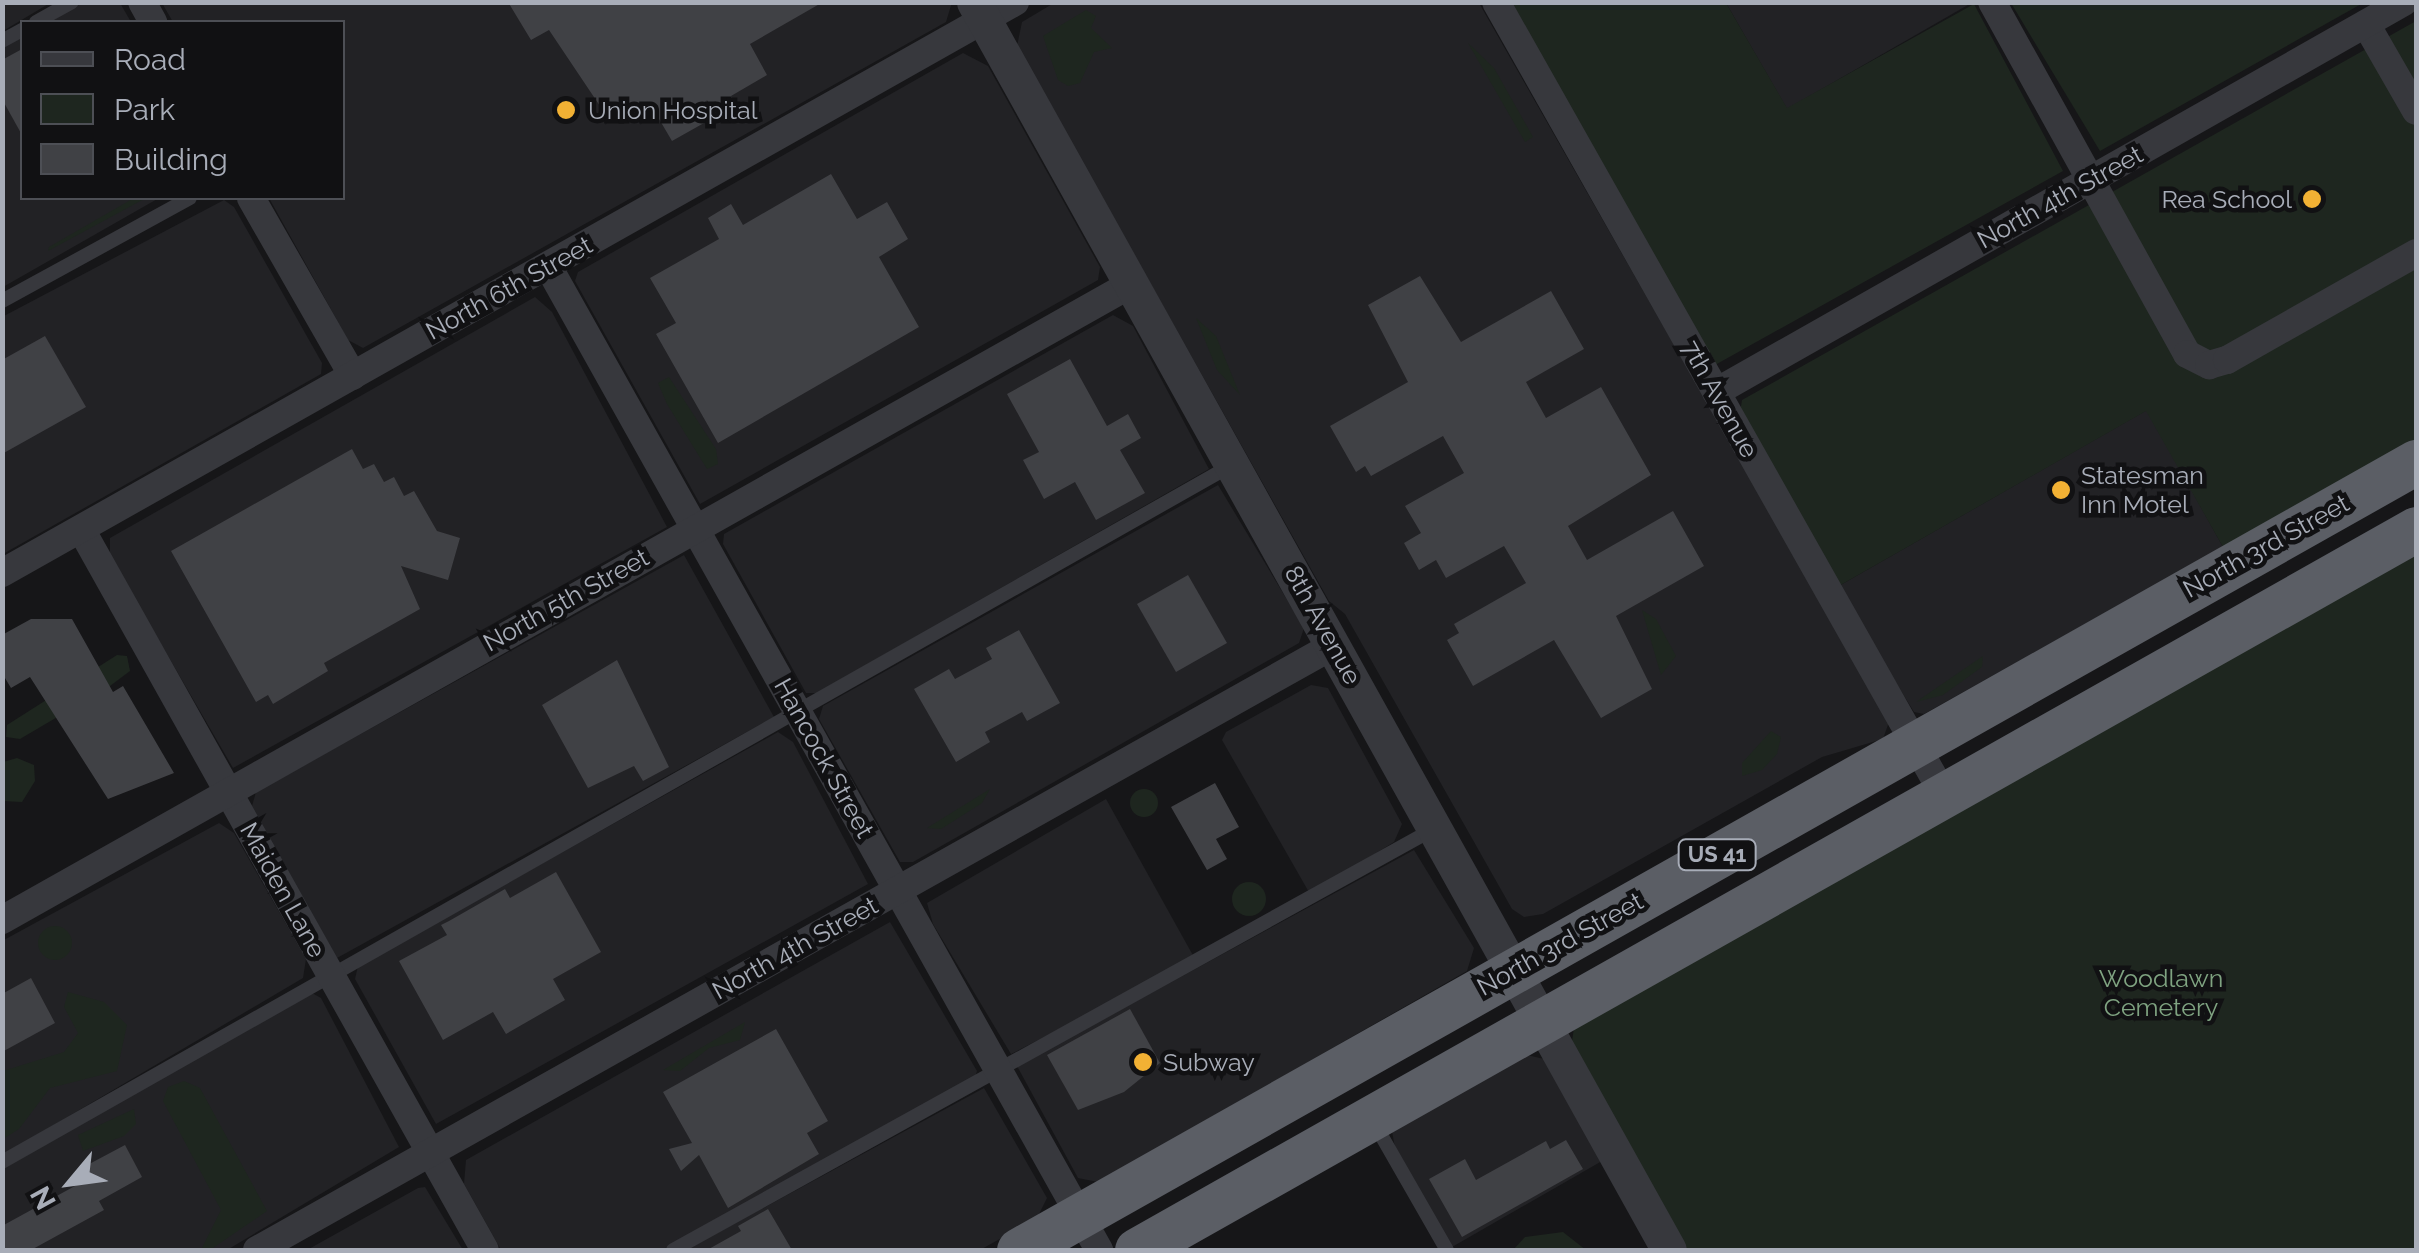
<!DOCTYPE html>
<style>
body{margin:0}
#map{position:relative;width:2419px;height:1253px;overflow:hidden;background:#161618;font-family:Raleway,sans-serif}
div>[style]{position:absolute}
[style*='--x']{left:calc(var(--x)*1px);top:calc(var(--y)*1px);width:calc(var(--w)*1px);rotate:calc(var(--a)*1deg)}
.built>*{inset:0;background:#222225}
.green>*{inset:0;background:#1e261f}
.round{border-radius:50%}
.building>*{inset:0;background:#404145}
.service>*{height:14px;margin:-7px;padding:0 7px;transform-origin:7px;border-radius:7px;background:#37383d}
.minor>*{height:28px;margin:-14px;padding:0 14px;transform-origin:14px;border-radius:14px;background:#37383d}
.tertiary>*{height:35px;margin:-17.5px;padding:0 17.5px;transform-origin:17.5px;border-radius:17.5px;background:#37383d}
.trunk>*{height:45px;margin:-22.5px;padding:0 22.5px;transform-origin:22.5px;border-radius:22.5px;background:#5b5e65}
.dots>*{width:28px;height:28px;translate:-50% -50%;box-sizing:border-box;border:5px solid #111113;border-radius:50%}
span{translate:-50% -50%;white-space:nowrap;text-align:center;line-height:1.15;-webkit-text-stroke:9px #111113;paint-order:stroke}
.shield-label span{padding:2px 8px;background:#111113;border:2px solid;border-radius:8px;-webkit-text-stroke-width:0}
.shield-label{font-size:22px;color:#a8adb8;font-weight:700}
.poi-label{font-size:25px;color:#a8adb8}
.left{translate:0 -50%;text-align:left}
.right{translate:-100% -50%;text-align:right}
.street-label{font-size:25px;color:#a8adb8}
.park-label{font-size:25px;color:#7fa381}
.frame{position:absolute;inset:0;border:5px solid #a8adb8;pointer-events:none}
.legend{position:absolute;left:20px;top:20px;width:325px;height:180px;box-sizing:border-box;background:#111113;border:2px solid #4d4f55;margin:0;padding:12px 18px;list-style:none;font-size:30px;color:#a8adb8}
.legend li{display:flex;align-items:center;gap:20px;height:50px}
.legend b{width:50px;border:2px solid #4d4f55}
.north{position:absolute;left:20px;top:1133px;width:100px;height:100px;-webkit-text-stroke:8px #111113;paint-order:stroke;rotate:241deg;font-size:28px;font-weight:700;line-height:40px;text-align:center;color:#a8adb8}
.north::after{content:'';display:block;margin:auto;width:35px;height:45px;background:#a8adb8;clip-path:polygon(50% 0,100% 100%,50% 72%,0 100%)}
</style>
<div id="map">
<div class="built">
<i style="clip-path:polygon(3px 2px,50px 2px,50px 3px,3px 31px)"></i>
<i style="clip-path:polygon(84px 2px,120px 3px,131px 22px,48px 22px)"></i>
<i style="clip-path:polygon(952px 2px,946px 22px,363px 348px,348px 340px,269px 198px,342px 198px,342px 22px,173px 22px,162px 3px)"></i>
<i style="clip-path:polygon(1973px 2px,1787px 109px,1726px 3px)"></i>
<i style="clip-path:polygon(1054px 3px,1479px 3px,1889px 722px,1883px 739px,1822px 757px,1543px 914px,1524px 917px,1512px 909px,1345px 614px,1329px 601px,1017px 46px,1022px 22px)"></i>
<i style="clip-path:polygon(22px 37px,22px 198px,159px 198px,3px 287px,2px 48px)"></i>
<i style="clip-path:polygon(963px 53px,988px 66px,1100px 267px,1098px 280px,700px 504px,575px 281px,578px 272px)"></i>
<i style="clip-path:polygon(224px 200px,234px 207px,322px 363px,321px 374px,3px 554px,2px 317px)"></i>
<i style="clip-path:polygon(535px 297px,552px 312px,667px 527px,233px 768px,110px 556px,110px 538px)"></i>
<i style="clip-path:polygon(1113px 315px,1133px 326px,1209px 469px,817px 693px,806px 693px,723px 544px,724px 534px)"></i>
<i style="clip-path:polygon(2147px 410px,2223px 547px,1924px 714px,1914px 712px,1837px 587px)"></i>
<i style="clip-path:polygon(1218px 485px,1304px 628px,1299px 643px,913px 862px,900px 862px,819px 719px,823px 706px)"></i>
<i style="clip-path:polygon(684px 555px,774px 717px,337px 958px,252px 806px,256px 792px)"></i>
<i style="clip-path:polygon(1311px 685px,1328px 688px,1402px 824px,1394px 842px,1310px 894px,1222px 740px,1226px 732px)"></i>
<i style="clip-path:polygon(778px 732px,793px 742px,868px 884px,436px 1124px,355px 979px,358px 966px)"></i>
<i style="clip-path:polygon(1106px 799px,1195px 959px,1011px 1054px,933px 924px,927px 903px)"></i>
<i style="clip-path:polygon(219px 823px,234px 833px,306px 959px,303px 978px,3px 1155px,2px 941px)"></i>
<i style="clip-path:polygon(1414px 850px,1474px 948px,1467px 971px,1098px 1182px,1078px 1178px,1017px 1066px)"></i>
<i style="clip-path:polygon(890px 922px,977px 1071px,975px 1078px,662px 1250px,501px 1250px,464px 1184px,466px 1160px)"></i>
<i style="clip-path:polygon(312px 993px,321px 998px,399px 1147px,227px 1250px,3px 1250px,2px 1169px)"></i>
<i style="clip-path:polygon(1527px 1055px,1544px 1059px,1602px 1161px,1452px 1247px,1395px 1148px,1392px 1131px)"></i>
<i style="clip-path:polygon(984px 1088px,1047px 1198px,1037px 1218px,980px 1250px,686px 1250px)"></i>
<i style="clip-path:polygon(425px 1187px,463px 1250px,307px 1250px,418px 1188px)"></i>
</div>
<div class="green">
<i style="clip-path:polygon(1511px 3px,1726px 3px,1787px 108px,1974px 4px,2063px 171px,1715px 365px)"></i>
<i style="clip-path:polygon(2011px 3px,2363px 3px,2100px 151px)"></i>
<i style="clip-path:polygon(1086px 10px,1096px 16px,1091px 28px,1112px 48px,1094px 52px,1080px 83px,1068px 86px,1058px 80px,1043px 36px)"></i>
<i style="clip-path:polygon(2416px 21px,2416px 441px,2223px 547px,2146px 411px,1837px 587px,1740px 413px,1742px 400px)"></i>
<i style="clip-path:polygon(1468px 43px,1494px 68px,1533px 137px,1525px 142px)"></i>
<i style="clip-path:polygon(134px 198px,146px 198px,48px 251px,49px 247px)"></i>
<i style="clip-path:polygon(1196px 318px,1216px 336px,1240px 395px,1217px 370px)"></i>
<i style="clip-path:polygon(669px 377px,716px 449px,718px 464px,707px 469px,667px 404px,658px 383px)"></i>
<i style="clip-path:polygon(2416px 554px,2416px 1250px,1686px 1250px,1571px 1048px,1574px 1028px)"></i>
<i style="clip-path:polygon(1642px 610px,1656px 619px,1676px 656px,1661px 675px)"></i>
<i style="clip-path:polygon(117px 655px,127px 656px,130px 671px,110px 686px,20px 739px,6px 737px,7px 725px)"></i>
<i style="clip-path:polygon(1983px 656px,1982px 667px,1943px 695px,1916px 702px)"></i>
<i style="clip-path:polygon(1771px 731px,1781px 737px,1777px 754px,1762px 770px,1742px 776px,1742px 763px)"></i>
<i style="clip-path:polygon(17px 758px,34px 765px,35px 781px,22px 802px,3px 801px,3px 762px)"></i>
<i class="round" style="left:1130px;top:789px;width:28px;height:28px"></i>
<i style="clip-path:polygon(990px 789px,982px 803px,941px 829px,927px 828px)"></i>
<i class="round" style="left:1232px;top:882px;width:34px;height:34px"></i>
<i class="round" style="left:38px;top:926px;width:34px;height:34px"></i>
<i style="clip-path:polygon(68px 992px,104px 1002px,127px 1025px,117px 1071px,50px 1088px,19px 1129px,3px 1139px,3px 1071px,64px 1052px,78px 1033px,64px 1007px)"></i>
<i style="clip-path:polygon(745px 1022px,740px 1040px,709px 1048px,680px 1071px,663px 1070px)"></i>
<i style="clip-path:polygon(184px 1081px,200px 1088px,267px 1211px,210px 1250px,201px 1250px,221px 1210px,163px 1101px,168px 1087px)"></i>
<i style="clip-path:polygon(134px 1109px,136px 1124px,124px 1136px,83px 1151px,78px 1135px)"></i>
<i style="clip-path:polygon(1563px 1232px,1586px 1250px,1513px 1250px,1525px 1237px)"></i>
</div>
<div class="building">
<i style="clip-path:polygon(508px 2px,823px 2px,750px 44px,767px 75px,731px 96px,736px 105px,672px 141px,649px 102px,608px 118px,549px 30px,531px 40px)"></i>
<i style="clip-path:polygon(22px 49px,22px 135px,2px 99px,2px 60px)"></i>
<i style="clip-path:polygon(831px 174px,857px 219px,887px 202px,908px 239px,879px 257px,919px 327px,718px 443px,656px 334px,676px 323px,650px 278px,719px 239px,708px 218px,731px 204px,743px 225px)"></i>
<i style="clip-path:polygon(1420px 276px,1461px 342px,1551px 291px,1584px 349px,1526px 382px,1546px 418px,1601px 387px,1651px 475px,1568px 526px,1587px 560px,1673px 511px,1704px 566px,1616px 616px,1652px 689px,1601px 718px,1554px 640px,1473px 686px,1447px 640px,1459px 633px,1454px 624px,1526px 583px,1504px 546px,1446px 578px,1436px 560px,1419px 570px,1404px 543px,1421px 533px,1405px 506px,1464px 473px,1443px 436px,1371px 476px,1365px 466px,1356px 472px,1330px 426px,1408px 382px,1368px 305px)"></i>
<i style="clip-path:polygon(45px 336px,86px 407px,2px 454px,2px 360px)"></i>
<i style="clip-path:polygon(1070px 359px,1107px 426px,1128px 414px,1141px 438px,1120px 450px,1145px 493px,1096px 520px,1075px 482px,1044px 499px,1023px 460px,1039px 452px,1007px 394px)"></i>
<i style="clip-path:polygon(352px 449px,363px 469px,374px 464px,384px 482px,394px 477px,404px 496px,414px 491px,437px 531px,460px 538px,448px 580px,401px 566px,420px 609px,324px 663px,328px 671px,273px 704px,268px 695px,256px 702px,171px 551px)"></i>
<i style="clip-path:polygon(1188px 575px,1227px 643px,1176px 672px,1137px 604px)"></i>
<i style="clip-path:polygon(31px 619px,72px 619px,113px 692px,123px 686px,174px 773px,108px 799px,30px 677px,11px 688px,2px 673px,2px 635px)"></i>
<i style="clip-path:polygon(1019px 630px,1060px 703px,1027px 721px,1022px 712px,985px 732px,990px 742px,956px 762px,914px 689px,949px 669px,955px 679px,992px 659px,986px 648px)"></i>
<i style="clip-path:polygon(617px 660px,669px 767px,643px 781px,634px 766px,588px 788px,542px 705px)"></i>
<i style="clip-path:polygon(1215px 783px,1239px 827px,1216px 839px,1227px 859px,1207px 870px,1171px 807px)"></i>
<i style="clip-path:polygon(556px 872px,601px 952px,553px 979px,565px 1000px,506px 1034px,493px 1012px,443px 1040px,399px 961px,447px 935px,441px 925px,449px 921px,505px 889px,510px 898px)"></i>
<i style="clip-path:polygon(31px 978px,55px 1023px,2px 1052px,2px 994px)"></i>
<i style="clip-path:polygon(1130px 1009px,1160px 1063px,1124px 1092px,1078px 1110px,1047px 1055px)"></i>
<i style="clip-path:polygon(776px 1029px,828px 1121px,807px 1133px,819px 1154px,728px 1208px,699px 1155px,681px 1171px,669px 1149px,692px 1143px,663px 1092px)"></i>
<i style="clip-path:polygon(1566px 1140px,1583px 1169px,1462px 1237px,1429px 1179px,1465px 1159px,1476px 1180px,1546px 1141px,1550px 1149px)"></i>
<i style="clip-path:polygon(125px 1145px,142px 1177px,99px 1201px,104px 1210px,31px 1250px,2px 1250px,2px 1226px,84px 1181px,78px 1170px)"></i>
<i style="clip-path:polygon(768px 1209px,792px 1250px,707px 1250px,741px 1231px,738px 1226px)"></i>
</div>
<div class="service">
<i style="--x:36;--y:22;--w:41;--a:-29.1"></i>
<i style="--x:2;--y:41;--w:23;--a:-29"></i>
<i style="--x:2;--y:301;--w:214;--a:-28.7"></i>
<i style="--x:1373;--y:1121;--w:149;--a:60.2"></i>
<i style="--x:2;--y:1162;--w:1414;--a:-29.54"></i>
<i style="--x:673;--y:1250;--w:867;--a:-28.96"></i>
</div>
<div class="minor">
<i style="--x:142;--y:2;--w:23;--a:61"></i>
<i style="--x:1496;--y:2;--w:911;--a:60.54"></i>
<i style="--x:1992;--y:2;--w:402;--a:61"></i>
<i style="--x:2187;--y:354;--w:25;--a:27"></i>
<i style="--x:2209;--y:365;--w:19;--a:-16"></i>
<i style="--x:2227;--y:360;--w:217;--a:-29.5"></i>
<i style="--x:2366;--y:24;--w:100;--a:60.1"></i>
<i style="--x:251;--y:198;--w:205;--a:60.2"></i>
<i style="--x:548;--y:266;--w:1128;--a:60.75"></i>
<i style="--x:1716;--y:392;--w:791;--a:-29.55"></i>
<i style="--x:81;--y:529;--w:826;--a:60.74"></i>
<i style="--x:2;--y:573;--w:1163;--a:-29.41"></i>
<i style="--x:2;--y:920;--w:1296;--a:-29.39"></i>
<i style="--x:257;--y:1250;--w:1235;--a:-29.32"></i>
</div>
<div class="tertiary">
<i style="--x:974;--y:2;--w:1428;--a:60.89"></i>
</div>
<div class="trunk">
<i style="--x:1019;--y:1250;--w:1604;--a:-29.43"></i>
<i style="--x:1137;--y:1250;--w:1468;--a:-29.41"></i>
</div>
<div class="dots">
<i style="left:566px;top:110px;background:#f2b134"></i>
<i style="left:2312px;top:199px;background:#f2b134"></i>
<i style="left:2061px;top:490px;background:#f2b134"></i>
<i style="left:1143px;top:1062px;background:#f2b134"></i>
</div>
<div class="shield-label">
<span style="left:1717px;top:855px">US 41</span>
</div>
<div class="poi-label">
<span class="left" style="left:588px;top:110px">Union Hospital</span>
<span class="right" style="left:2292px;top:199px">Rea School</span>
<span class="left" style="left:2081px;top:490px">Statesman<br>Inn Motel</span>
<span class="left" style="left:1163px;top:1062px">Subway</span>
</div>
<div class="street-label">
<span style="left:2060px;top:197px;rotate:-29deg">North 4th Street</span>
<span style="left:509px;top:288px;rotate:-29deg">North 6th Street</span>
<span style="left:1720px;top:399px;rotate:61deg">7th Avenue</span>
<span style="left:2266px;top:546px;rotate:-29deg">North 3rd Street</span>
<span style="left:566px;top:600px;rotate:-29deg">North 5th Street</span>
<span style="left:1323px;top:625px;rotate:61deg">8th Avenue</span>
<span style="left:824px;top:758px;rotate:61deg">Hancock Street</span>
<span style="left:283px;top:890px;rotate:61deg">Maiden Lane</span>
<span style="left:1560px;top:944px;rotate:-29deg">North 3rd Street</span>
<span style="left:795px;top:948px;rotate:-29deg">North 4th Street</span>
</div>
<div class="park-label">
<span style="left:2161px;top:993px">Woodlawn<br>Cemetery</span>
</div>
<div class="frame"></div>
<ul class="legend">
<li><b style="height:12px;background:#37383d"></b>Road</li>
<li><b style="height:28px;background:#1e261f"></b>Park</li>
<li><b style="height:28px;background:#404145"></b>Building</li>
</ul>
<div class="north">N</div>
</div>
